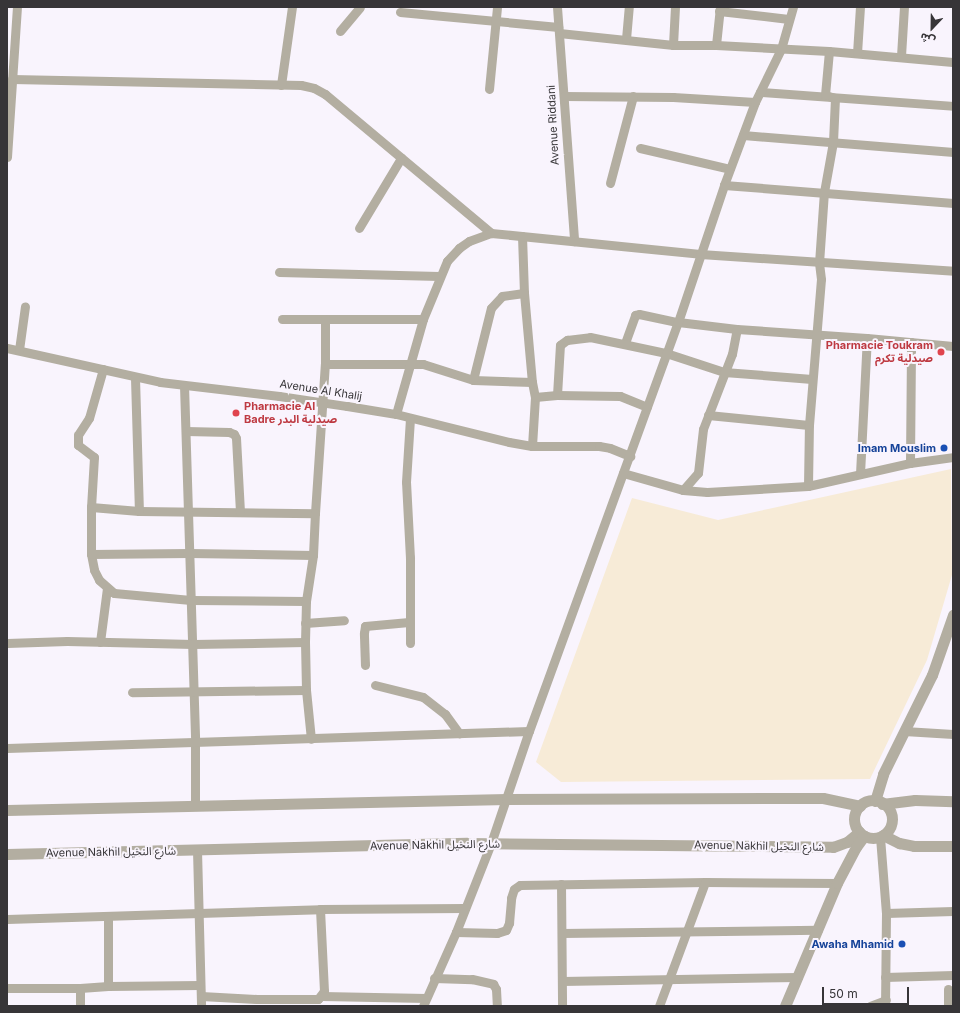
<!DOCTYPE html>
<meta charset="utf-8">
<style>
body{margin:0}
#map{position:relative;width:960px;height:1013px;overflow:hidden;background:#f9f4fd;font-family:Inter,"Noto Sans Arabic",sans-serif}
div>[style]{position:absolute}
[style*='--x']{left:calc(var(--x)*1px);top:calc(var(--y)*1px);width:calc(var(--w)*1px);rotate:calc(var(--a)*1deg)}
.education>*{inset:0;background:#f7ebd7}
.minor>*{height:9px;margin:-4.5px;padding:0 4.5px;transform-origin:4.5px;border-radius:4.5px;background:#b3aea1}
.tertiary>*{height:11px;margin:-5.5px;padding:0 5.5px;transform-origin:5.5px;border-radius:5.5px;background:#b3aea1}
.tertiary>.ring{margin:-5.5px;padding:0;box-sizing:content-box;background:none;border:11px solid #b3aea1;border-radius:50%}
.dots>*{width:11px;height:11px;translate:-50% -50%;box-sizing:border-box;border:2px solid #f9f4fd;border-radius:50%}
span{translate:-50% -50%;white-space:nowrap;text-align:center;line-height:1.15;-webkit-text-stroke:4px #f9f4fd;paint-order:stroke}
.street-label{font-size:11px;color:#373538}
.health-label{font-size:11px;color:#be3a42;font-weight:700}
.right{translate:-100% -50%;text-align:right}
.left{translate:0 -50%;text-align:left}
.transit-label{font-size:11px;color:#164399;font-weight:700}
.frame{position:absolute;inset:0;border:8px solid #373538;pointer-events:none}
.north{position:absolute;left:912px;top:8px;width:40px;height:40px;-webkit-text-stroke:3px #f9f4fd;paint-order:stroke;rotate:202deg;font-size:11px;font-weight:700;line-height:16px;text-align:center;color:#373538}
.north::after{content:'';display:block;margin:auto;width:14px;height:18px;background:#373538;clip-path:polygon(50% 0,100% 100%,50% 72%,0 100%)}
.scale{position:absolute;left:822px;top:987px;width:87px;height:18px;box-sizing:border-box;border:2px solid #373538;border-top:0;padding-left:5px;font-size:12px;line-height:14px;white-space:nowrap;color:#373538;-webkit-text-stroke:3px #f9f4fd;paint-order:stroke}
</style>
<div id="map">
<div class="education">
<i style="clip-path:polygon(951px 469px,952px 575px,927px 660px,870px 779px,561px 782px,536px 762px,632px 498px,718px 520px)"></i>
</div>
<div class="minor">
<i style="--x:557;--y:7;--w:235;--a:85.8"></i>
<i style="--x:719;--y:11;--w:70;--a:6.5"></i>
<i style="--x:400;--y:12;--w:159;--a:5.4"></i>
<i style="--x:340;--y:31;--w:31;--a:-50"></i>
<i style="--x:559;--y:33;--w:115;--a:6"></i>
<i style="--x:673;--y:45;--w:43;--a:0"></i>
<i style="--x:716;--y:45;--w:113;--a:3"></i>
<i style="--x:829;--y:51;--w:124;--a:5.1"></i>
<i style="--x:626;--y:39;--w:32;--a:-85"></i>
<i style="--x:673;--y:45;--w:38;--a:-87"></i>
<i style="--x:716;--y:45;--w:38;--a:-84"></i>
<i style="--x:857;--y:53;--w:46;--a:-86.3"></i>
<i style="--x:901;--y:56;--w:49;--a:-86.5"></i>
<i style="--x:12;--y:79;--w:289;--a:1.2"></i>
<i style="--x:301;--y:85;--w:13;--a:13"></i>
<i style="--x:314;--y:88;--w:13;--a:29"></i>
<i style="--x:325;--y:94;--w:217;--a:39.9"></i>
<i style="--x:281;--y:85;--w:79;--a:-82"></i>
<i style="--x:489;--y:89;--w:82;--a:-84.4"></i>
<i style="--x:760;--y:92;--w:194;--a:4.1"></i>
<i style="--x:564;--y:96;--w:109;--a:0.5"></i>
<i style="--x:673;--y:97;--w:82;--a:3.5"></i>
<i style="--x:743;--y:135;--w:211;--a:4.6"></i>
<i style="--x:640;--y:148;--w:92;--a:13.1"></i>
<i style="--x:7;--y:157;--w:150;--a:-86.2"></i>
<i style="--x:610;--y:183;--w:90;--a:-75.2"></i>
<i style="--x:724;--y:185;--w:230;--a:4.5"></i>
<i style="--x:359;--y:228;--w:82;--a:-59"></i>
<i style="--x:522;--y:236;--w:57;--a:88"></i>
<i style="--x:524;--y:293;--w:89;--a:84.9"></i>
<i style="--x:532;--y:382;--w:15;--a:79"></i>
<i style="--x:535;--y:397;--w:49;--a:93.5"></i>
<i style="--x:279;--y:272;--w:160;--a:1.4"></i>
<i style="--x:282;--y:319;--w:141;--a:0"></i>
<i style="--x:625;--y:343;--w:30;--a:-70"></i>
<i style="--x:635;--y:315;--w:4;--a:-14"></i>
<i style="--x:639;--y:314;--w:40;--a:12"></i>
<i style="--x:678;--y:322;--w:59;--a:6.8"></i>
<i style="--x:737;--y:329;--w:130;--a:4"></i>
<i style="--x:867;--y:338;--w:86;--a:5.3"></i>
<i style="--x:7;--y:348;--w:157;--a:12.5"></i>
<i style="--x:160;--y:382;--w:120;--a:6.7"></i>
<i style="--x:279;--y:396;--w:69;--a:8.4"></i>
<i style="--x:347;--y:406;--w:50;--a:9.3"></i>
<i style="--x:396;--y:414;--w:116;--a:13.9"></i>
<i style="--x:509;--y:442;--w:23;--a:10"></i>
<i style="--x:532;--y:446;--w:67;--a:0"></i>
<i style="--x:599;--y:446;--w:11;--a:10"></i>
<i style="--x:610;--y:448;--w:22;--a:22"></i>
<i style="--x:19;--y:350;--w:44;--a:-82.2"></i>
<i style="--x:325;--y:364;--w:98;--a:0"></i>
<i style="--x:423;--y:364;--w:52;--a:17.7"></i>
<i style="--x:473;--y:380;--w:59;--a:1.9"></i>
<i style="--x:103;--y:369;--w:51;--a:105.9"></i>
<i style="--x:89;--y:418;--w:20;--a:123"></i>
<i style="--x:78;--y:435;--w:10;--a:90"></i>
<i style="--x:78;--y:445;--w:20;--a:37"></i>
<i style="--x:94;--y:457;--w:50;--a:93.4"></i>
<i style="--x:91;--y:507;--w:48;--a:4.8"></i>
<i style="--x:139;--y:511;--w:176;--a:0.7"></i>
<i style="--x:315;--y:513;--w:149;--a:-86.2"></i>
<i style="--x:325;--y:364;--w:45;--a:-90"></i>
<i style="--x:135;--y:378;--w:133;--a:88.3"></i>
<i style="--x:473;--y:380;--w:74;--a:-76"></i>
<i style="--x:491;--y:308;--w:16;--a:-47"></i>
<i style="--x:502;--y:296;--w:22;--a:-8"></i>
<i style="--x:184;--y:385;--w:357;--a:88.2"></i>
<i style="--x:195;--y:742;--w:64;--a:90"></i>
<i style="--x:557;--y:395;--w:63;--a:0.9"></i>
<i style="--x:620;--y:396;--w:29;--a:22"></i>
<i style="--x:535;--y:397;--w:22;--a:-5"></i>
<i style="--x:557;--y:395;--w:50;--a:-86.6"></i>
<i style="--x:560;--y:345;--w:9;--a:-36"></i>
<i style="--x:567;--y:340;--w:23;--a:-7"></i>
<i style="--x:590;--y:337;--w:78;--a:11.9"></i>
<i style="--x:666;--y:353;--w:61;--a:18.1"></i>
<i style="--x:724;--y:372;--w:88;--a:4.5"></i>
<i style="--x:396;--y:414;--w:99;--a:-74.1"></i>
<i style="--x:423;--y:319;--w:63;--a:-67.5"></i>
<i style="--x:447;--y:261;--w:18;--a:-47"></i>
<i style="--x:459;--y:248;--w:12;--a:-35"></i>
<i style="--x:469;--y:241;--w:23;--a:-20"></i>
<i style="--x:491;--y:233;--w:210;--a:5.7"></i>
<i style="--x:700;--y:254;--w:254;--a:3.8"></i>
<i style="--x:708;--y:415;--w:101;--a:5.7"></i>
<i style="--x:186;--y:431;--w:43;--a:1.3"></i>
<i style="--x:229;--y:432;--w:5;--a:22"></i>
<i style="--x:234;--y:434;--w:4;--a:63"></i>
<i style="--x:236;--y:438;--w:74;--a:86.9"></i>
<i style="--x:910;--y:463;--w:121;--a:-89.5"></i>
<i style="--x:623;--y:473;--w:62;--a:15.8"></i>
<i style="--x:683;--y:490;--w:24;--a:5"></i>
<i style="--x:707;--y:492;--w:101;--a:-3.4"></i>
<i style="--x:808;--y:486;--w:105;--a:-12.7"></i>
<i style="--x:910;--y:463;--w:43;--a:-7.9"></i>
<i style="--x:860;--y:474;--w:136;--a:-87.1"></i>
<i style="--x:808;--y:486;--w:61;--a:-89.1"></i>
<i style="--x:809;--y:425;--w:146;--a:-85.3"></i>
<i style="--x:821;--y:279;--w:16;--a:-97"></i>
<i style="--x:819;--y:263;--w:71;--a:-86"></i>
<i style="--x:824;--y:192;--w:51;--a:-79.8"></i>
<i style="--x:833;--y:142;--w:44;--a:-87.4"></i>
<i style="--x:835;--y:98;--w:10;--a:-163"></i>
<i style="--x:825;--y:95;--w:44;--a:-84.8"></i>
<i style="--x:683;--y:490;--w:23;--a:-49"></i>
<i style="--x:698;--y:473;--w:44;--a:-83.5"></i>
<i style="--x:703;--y:429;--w:80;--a:-68.9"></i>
<i style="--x:732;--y:354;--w:25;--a:-79"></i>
<i style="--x:91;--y:554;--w:16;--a:79"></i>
<i style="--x:94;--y:570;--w:11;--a:63"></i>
<i style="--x:99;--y:580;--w:20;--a:41"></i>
<i style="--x:114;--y:593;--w:77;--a:5.2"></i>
<i style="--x:191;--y:600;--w:115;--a:0.5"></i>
<i style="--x:306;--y:601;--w:47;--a:-81.3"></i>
<i style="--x:313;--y:555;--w:124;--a:-179.1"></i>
<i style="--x:189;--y:553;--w:98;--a:179.4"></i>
<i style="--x:91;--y:554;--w:47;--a:-90"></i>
<i style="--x:313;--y:555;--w:42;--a:-87.3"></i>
<i style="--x:305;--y:623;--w:39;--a:-4"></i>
<i style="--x:100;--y:642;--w:54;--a:-82.6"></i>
<i style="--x:305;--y:642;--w:41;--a:-88.6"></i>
<i style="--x:7;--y:643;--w:60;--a:-1.9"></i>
<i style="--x:67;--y:641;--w:126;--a:1.4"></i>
<i style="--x:193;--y:644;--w:112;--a:-1"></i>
<i style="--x:305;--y:642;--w:48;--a:88.8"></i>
<i style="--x:306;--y:690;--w:174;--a:179.3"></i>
<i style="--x:410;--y:643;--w:85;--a:-90"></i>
<i style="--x:410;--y:558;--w:76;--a:-93"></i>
<i style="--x:406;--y:482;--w:64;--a:-86.4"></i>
<i style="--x:365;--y:665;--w:32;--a:-92"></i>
<i style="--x:364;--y:633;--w:7;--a:-82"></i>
<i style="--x:365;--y:626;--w:44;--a:-5.2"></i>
<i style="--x:375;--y:685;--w:49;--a:14"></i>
<i style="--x:423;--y:697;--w:28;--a:38"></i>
<i style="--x:445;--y:714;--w:24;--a:54"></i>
<i style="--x:306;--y:690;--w:49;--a:84.2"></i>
<i style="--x:904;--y:731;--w:49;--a:3.5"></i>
<i style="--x:7;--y:748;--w:522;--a:-1.87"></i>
<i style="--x:880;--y:837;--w:76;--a:85.5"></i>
<i style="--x:886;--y:913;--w:93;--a:90.6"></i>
<i style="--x:197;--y:850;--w:156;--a:88.5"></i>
<i style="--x:561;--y:884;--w:122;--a:89.5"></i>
<i style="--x:886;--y:913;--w:67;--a:-1.7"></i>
<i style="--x:7;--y:919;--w:313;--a:-1.8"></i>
<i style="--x:320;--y:909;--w:145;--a:-0.4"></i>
<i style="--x:456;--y:932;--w:41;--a:1.4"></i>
<i style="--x:497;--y:933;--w:9;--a:-18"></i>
<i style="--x:506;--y:930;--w:8;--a:-67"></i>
<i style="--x:509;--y:923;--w:25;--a:-85"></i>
<i style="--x:511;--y:898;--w:9;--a:-72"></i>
<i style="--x:514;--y:889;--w:7;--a:-34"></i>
<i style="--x:520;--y:885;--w:185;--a:-0.9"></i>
<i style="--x:705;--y:882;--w:132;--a:0.4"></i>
<i style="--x:562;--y:933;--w:256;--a:-0.7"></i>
<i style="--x:885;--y:977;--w:68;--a:-1.7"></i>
<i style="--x:434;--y:978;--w:38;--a:2"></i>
<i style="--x:472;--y:979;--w:22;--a:13"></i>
<i style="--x:493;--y:984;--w:6;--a:59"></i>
<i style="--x:496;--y:989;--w:17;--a:87"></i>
<i style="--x:562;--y:981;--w:236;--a:-1"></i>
<i style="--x:108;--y:986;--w:92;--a:-0.6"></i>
<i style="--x:7;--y:988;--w:73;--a:0"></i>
<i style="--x:80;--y:988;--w:18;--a:90"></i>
<i style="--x:80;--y:988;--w:28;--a:-4"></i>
<i style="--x:108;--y:986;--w:70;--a:-90"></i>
<i style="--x:948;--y:989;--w:17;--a:90"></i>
<i style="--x:201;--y:996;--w:56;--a:3.1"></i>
<i style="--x:257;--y:999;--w:61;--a:0"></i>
<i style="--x:318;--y:999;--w:10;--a:-53"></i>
<i style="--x:324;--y:991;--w:82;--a:-92.8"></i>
<i style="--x:322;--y:996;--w:104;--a:1.1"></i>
<i style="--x:423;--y:1006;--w:81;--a:-66"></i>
<i style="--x:456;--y:932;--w:96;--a:-68.5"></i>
<i style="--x:491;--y:843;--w:118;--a:-71.3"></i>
<i style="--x:529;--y:731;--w:435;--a:-70"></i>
<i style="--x:678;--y:322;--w:145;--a:-71.4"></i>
<i style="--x:724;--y:185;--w:89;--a:-69.5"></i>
<i style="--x:755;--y:102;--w:59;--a:-63.9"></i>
<i style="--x:781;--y:49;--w:44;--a:-74.1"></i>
<i style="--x:659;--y:1006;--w:132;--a:-69.6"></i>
<i style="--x:870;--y:1006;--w:17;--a:-21"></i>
</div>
<div class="tertiary">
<i class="ring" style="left:854px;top:800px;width:27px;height:27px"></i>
<i style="--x:875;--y:801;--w:28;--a:-73"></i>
<i style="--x:883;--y:774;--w:110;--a:-63.7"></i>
<i style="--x:932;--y:675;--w:64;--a:-70.7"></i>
<i style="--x:882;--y:804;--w:33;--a:-7"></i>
<i style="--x:915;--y:800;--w:38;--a:2"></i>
<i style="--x:7;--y:810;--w:500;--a:-1.26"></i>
<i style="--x:507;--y:799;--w:316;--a:-0.2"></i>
<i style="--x:823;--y:798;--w:38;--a:12"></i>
<i style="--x:883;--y:835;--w:18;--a:27"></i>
<i style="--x:899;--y:843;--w:15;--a:11"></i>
<i style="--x:914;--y:846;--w:39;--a:0"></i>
<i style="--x:7;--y:854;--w:460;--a:-1.4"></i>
<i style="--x:467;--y:843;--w:366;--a:0.6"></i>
<i style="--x:833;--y:847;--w:15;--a:-20"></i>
<i style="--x:847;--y:842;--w:16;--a:-40"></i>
<i style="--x:785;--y:1006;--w:134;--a:-67.1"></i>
<i style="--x:837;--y:883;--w:41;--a:-62.2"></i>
<i style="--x:856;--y:847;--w:14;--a:-54"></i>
</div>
<div class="dots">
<i style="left:941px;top:352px;background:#e0444e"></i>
<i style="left:236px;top:413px;background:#e0444e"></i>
<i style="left:944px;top:448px;background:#1a4fb4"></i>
<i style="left:902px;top:944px;background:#1a4fb4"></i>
</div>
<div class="street-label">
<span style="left:553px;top:125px;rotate:-93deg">Avenue Riddani</span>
<span style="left:321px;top:390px;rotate:9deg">Avenue Al Khalij</span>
<span style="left:435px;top:845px;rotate:-1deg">Avenue Nakhil شارع النخيل</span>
<span style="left:759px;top:846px;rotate:1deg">Avenue Nakhil شارع النخيل</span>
<span style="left:111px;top:852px;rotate:-1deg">Avenue Nakhil شارع النخيل</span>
</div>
<div class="health-label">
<span class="right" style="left:933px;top:352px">Pharmacie Toukram<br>صيدلية تكرم</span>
<span class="left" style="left:244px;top:413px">Pharmacie Al<br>Badre صيدلية البدر</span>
</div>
<div class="transit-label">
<span class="right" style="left:936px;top:448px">Imam Mouslim</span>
<span class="right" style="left:894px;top:944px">Awaha Mhamid</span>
</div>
<div class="frame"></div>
<div class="north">ش</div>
<div class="scale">50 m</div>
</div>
